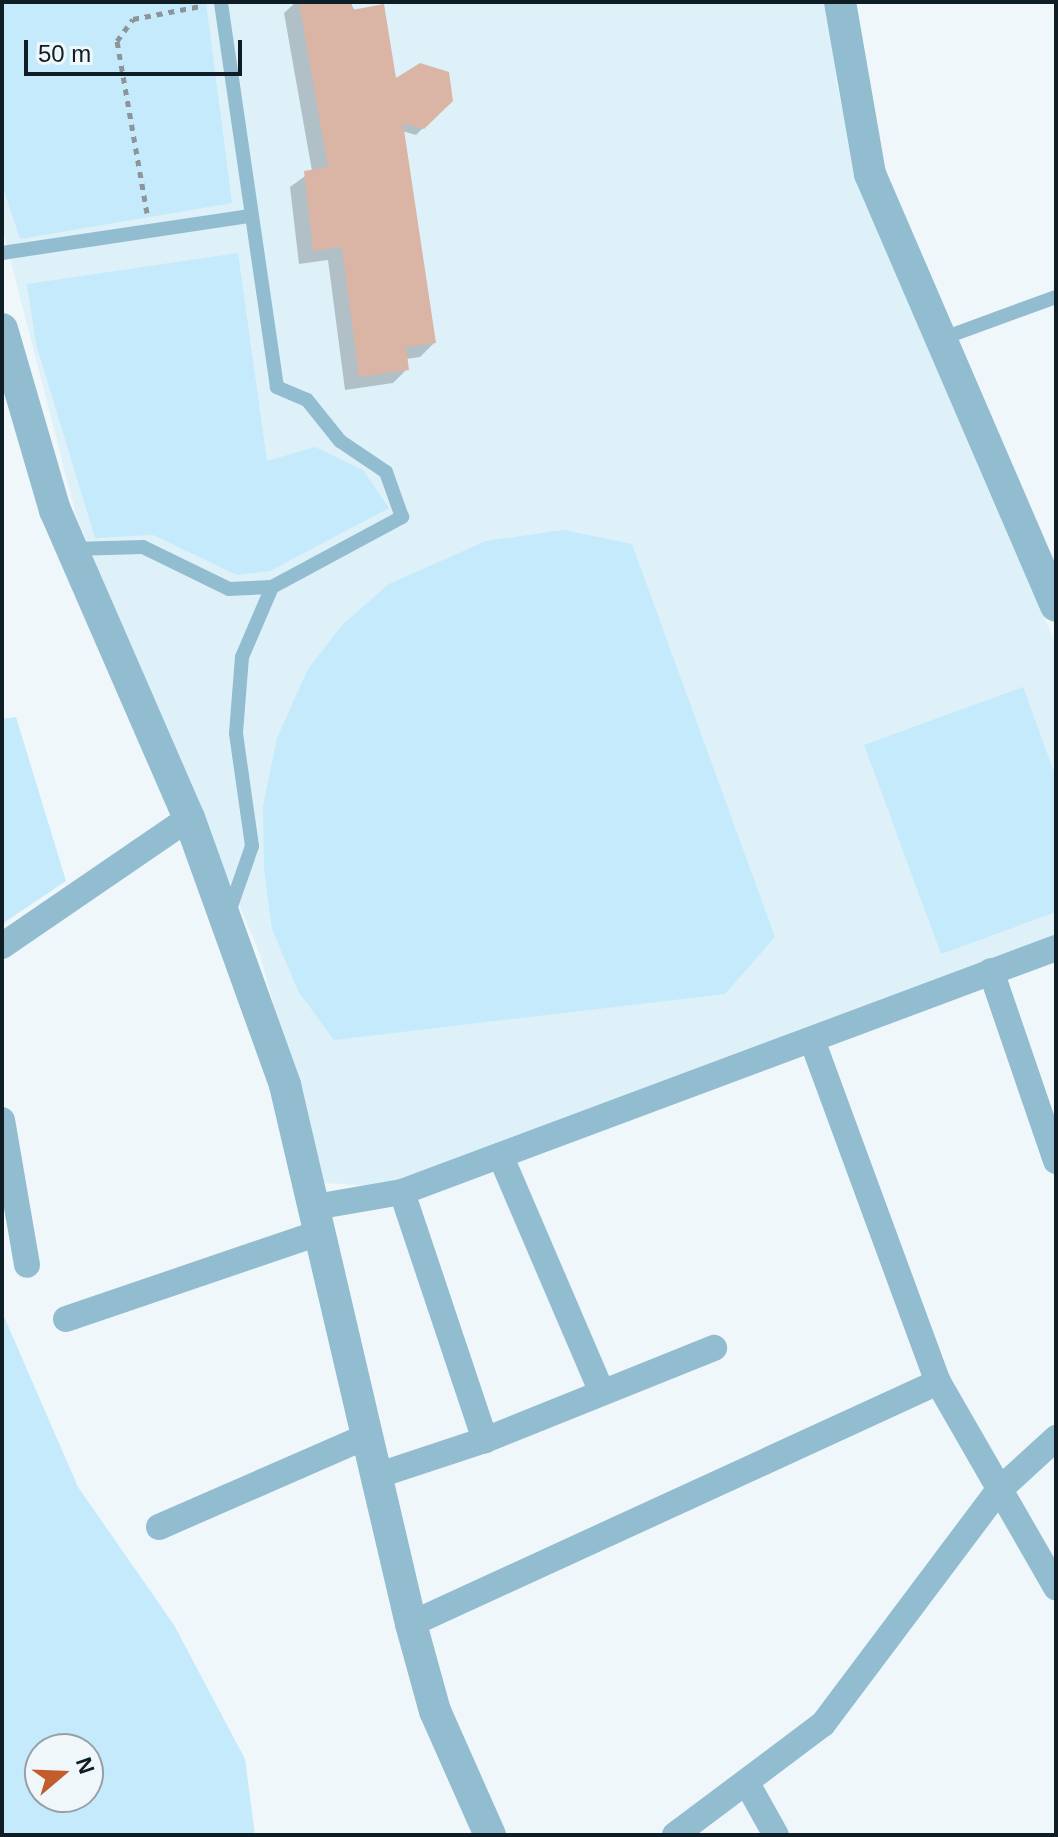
<!DOCTYPE html>
<style>
body{margin:0}
#map{position:relative;width:1058px;height:1837px;overflow:hidden;background:#f0f7fb;font-family:Arial,sans-serif}
div>[style]{position:absolute}
[style*='--x']{left:calc(var(--x)*1px);top:calc(var(--y)*1px);width:calc(var(--w)*1px);rotate:calc(var(--a)*1deg)}
.built>*{inset:0;background:#def1f9}
.green>*{inset:0;background:#c4eafb}
.shadow>*{inset:0;background:#0003}
.building>*{inset:0;background:#dab5a6}
.path>*{height:5px;margin-top:-2.5px;transform-origin:0;background:repeating-linear-gradient(90deg,#8b959a 0 6px,transparent 0 12px)}
.service>*{height:14px;margin:-7px;padding:0 7px;transform-origin:7px;border-radius:7px;background:#92bdd0}
.minor>*{height:26px;margin:-13px;padding:0 13px;transform-origin:13px;border-radius:13px;background:#92bdd0}
.tertiary>*{height:32px;margin:-16px;padding:0 16px;transform-origin:16px;border-radius:16px;background:#92bdd0}
span{translate:-50% -50%;white-space:nowrap;text-align:center;line-height:1.15;-webkit-text-stroke:6px #f0f7fb;paint-order:stroke}
.frame{position:absolute;inset:0;border:4px solid #0f1e24;pointer-events:none}
.north{position:absolute;left:24px;top:1733px;width:80px;height:80px;box-sizing:border-box;background:#f0f7fb;border:2px solid #96a0a5;border-radius:50%;rotate:71deg;font-size:22px;font-weight:700;line-height:32px;text-align:center;color:#0f1e24}
.north::after{content:'';display:block;margin:auto;width:28px;height:36px;background:#c35d2e;clip-path:polygon(50% 0,100% 100%,50% 72%,0 100%)}
.scale{position:absolute;left:24px;top:40px;width:218px;height:36px;box-sizing:border-box;border:4px solid #0f1e24;border-top:0;padding-left:10px;font-size:24px;line-height:28px;white-space:nowrap;color:#0f1e24;-webkit-text-stroke:6px #f0f7fb;paint-order:stroke}
</style>
<div id="map">
<div class="built">
<i style="clip-path:polygon(2px 2px,827px 2px,837px 85px,859px 185px,1056px 644px,1056px 937px,386px 1187px,324px 1183px,259px 952px,76px 515px,2px 227px)"></i>
</div>
<div class="green">
<i style="clip-path:polygon(2px 2px,206px 2px,232px 203px,20px 239px,2px 184px)"></i>
<i style="clip-path:polygon(238px 253px,267px 461px,315px 447px,363px 470px,389px 508px,270px 571px,237px 575px,153px 535px,95px 538px,36px 344px,27px 284px)"></i>
<i style="clip-path:polygon(564px 530px,632px 544px,775px 937px,725px 994px,334px 1040px,298px 991px,272px 929px,264px 870px,263px 806px,277px 738px,308px 669px,343px 624px,389px 584px,486px 541px)"></i>
<i style="clip-path:polygon(1023px 687px,1056px 777px,1056px 912px,941px 954px,864px 745px)"></i>
<i style="clip-path:polygon(16px 717px,66px 881px,2px 924px,2px 719px)"></i>
<i style="clip-path:polygon(evenodd,2px 1312px,78px 1487px,174px 1625px,245px 1759px,255px 1835px,2px 1835px,2px 1312px,88px 1749px,88px 1797px,40px 1797px,40px 1749px,88px 1749px)"></i>
</div>
<div class="shadow">
<i style="clip-path:polygon(296px 2px,350px 2px,394px 82px,451px 100px,416px 135px,402px 131px,434px 343px,420px 357px,406px 359px,407px 369px,393px 383px,345px 390px,328px 260px,299px 264px,290px 187px,312px 171px,284px 13px)"></i>
</div>
<div class="building">
<i style="clip-path:polygon(299px 2px,352px 2px,352px 10px,384px 4px,396px 78px,420px 63px,449px 72px,453px 101px,424px 129px,403px 123px,436px 343px,406px 347px,409px 370px,359px 377px,342px 247px,313px 251px,304px 171px,328px 167px)"></i>
</div>
<div class="path">
<i style="--x:147;--y:213;--w:175;--a:-99.9"></i>
<i style="--x:117;--y:41;--w:27;--a:-54"></i>
<i style="--x:133;--y:19;--w:69;--a:-10.8"></i>
</div>
<div class="service">
<i style="--x:2;--y:253;--w:251;--a:-8.5"></i>
<i style="--x:941;--y:339;--w:122;--a:-20.1"></i>
<i style="--x:72;--y:549;--w:71;--a:-1.6"></i>
<i style="--x:143;--y:547;--w:96;--a:26"></i>
<i style="--x:229;--y:589;--w:43;--a:-2.7"></i>
<i style="--x:272;--y:587;--w:148;--a:-28.3"></i>
<i style="--x:402;--y:517;--w:48;--a:-109.6"></i>
<i style="--x:386;--y:472;--w:55;--a:-146"></i>
<i style="--x:340;--y:441;--w:53;--a:-128.8"></i>
<i style="--x:307;--y:400;--w:33;--a:-157"></i>
<i style="--x:277;--y:387;--w:389;--a:-98.3"></i>
<i style="--x:228;--y:915;--w:73;--a:-70.8"></i>
<i style="--x:252;--y:846;--w:114;--a:-98.1"></i>
<i style="--x:236;--y:733;--w:76;--a:-85.5"></i>
<i style="--x:242;--y:657;--w:76;--a:-66.8"></i>
</div>
<div class="minor">
<i style="--x:2;--y:946;--w:227;--a:-34.4"></i>
<i style="--x:991;--y:971;--w:201;--a:71.1"></i>
<i style="--x:812;--y:1040;--w:364;--a:69.8"></i>
<i style="--x:938;--y:1382;--w:237;--a:60.1"></i>
<i style="--x:2;--y:1120;--w:147;--a:80.2"></i>
<i style="--x:501;--y:1157;--w:254;--a:66.8"></i>
<i style="--x:402;--y:1192;--w:262;--a:71.5"></i>
<i style="--x:315;--y:1207;--w:88;--a:-9.8"></i>
<i style="--x:402;--y:1192;--w:698;--a:-20.46"></i>
<i style="--x:66;--y:1319;--w:267;--a:-18.8"></i>
<i style="--x:376;--y:1476;--w:115;--a:-18.3"></i>
<i style="--x:485;--y:1440;--w:247;--a:-21.9"></i>
<i style="--x:159;--y:1527;--w:227;--a:-23.6"></i>
<i style="--x:411;--y:1624;--w:580;--a:-24.66"></i>
<i style="--x:748;--y:1785;--w:57;--a:60.8"></i>
<i style="--x:675;--y:1835;--w:185;--a:-36.9"></i>
<i style="--x:823;--y:1724;--w:291;--a:-53.1"></i>
<i style="--x:998;--y:1491;--w:79;--a:-42.4"></i>
</div>
<div class="tertiary">
<i style="--x:840;--y:2;--w:175;--a:80.1"></i>
<i style="--x:870;--y:174;--w:470;--a:66.7"></i>
<i style="--x:2;--y:329;--w:189;--a:73.7"></i>
<i style="--x:55;--y:510;--w:336;--a:66.5"></i>
<i style="--x:189;--y:818;--w:284;--a:70.2"></i>
<i style="--x:285;--y:1085;--w:554;--a:76.84"></i>
<i style="--x:411;--y:1624;--w:90;--a:74.6"></i>
<i style="--x:435;--y:1711;--w:136;--a:66.1"></i>
</div>
<div class="frame"></div>
<div class="north">N</div>
<div class="scale">50 m</div>
</div>
